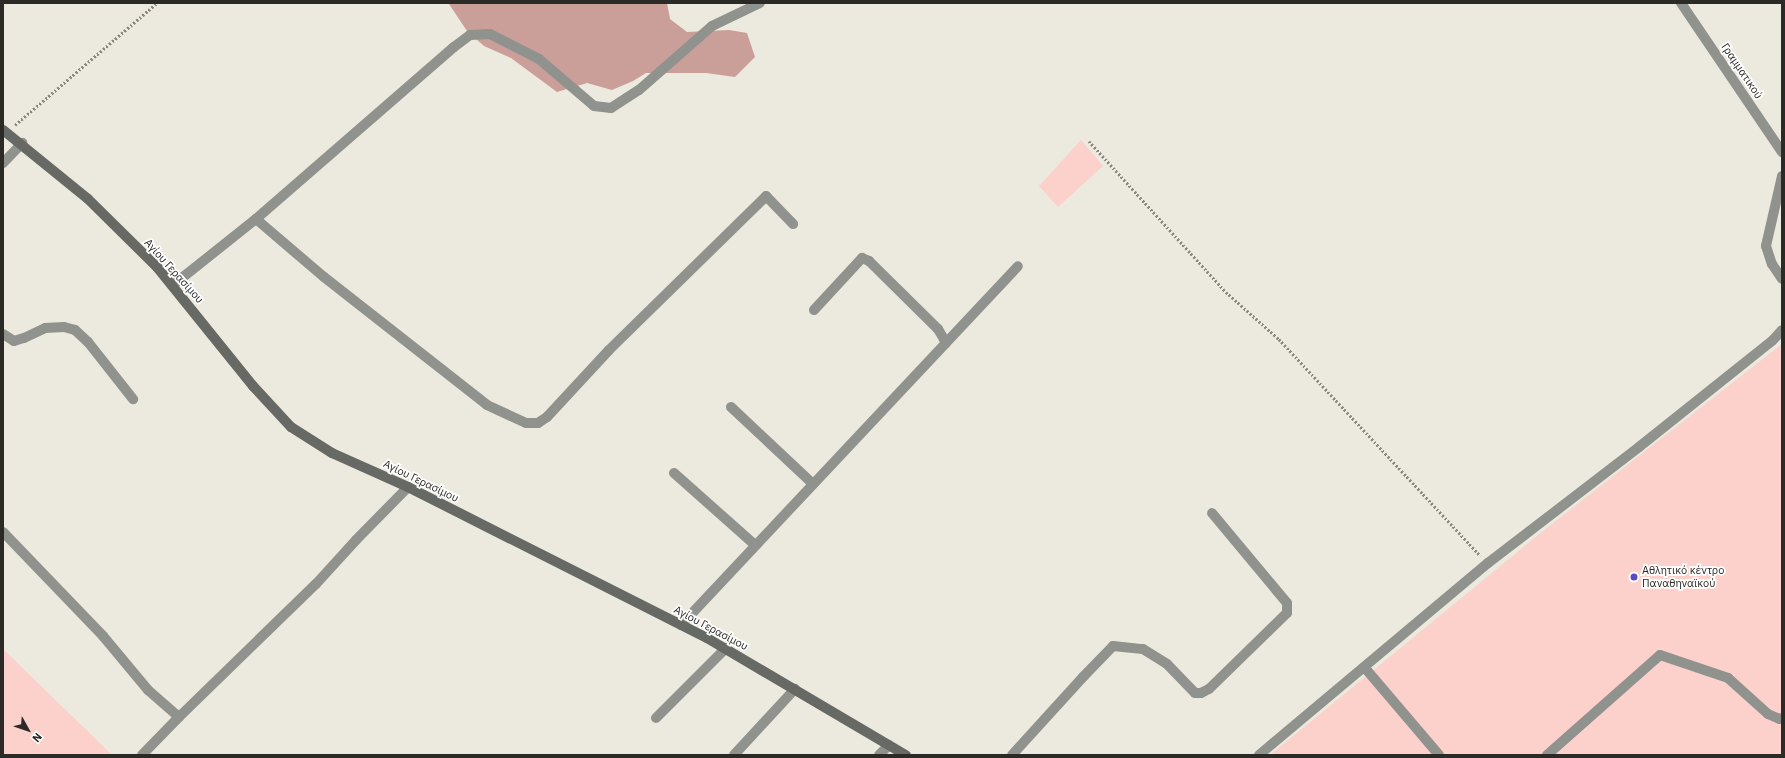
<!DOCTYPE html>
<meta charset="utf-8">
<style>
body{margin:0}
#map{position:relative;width:1785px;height:758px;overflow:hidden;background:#ece9de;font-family:"IBM Plex Sans",sans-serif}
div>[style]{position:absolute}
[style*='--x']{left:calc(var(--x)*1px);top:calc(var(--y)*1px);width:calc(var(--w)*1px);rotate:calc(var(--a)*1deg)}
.green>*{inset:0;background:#fcd0cb}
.forest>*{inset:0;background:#ca9e99}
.path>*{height:2.5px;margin-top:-1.25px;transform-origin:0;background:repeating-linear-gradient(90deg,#8a8881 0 2px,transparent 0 4px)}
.street>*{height:10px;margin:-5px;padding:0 5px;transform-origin:5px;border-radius:5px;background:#90928e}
.secondary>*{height:10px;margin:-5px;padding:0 5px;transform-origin:5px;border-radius:5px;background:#666964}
.dots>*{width:11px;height:11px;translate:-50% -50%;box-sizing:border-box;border:2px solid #fff;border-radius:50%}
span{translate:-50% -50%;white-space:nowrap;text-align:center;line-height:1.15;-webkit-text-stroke:3.5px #fff;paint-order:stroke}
.street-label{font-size:11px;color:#2b2a26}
.poi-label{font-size:11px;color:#2b2a26}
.left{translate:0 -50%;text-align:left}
.frame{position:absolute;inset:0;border:4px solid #2b2a26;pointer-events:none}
.north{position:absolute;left:8px;top:710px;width:40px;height:40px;-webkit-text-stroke:3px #fff;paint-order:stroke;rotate:130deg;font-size:11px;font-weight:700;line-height:16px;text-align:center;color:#2b2a26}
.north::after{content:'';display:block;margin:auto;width:14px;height:18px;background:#2b2a26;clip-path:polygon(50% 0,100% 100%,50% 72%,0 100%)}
</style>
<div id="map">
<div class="green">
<i style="clip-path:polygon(1081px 140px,1103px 166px,1058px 207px,1039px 186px)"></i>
<i style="clip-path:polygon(1782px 344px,1782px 755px,1270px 755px,1543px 531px)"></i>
<i style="clip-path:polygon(3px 649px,112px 755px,3px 755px)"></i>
</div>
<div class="forest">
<i style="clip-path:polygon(450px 3px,667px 3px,670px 19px,687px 32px,729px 30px,747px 33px,755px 57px,735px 77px,706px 73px,646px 73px,633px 81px,612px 90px,587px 83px,557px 92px,511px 58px,484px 46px,467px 31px,449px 4px)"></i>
</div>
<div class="path">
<i style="--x:15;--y:125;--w:187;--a:-40.7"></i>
<i style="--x:1089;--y:141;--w:204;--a:47.8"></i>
<i style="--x:1226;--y:292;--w:71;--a:41.6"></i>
<i style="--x:1279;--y:339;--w:296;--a:47.1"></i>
</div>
<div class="street">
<i style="--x:1681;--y:3;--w:180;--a:55.9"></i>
<i style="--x:3;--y:163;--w:28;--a:-46"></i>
<i style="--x:1782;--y:176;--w:72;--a:102.9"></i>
<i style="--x:1766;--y:246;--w:19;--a:72"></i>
<i style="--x:1772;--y:264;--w:18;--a:56"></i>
<i style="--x:256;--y:219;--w:262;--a:-41"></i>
<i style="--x:454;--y:47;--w:20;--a:-37"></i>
<i style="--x:470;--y:35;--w:20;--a:-3"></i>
<i style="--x:490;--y:34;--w:55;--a:27"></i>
<i style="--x:539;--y:59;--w:72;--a:40.5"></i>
<i style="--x:594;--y:106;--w:17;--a:7"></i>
<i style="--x:611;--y:108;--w:33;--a:-33"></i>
<i style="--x:639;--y:90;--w:97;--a:-41.2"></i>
<i style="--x:712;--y:26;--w:53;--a:-25.6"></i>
<i style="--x:173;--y:285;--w:106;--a:-38.5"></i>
<i style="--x:256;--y:219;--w:89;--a:40.5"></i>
<i style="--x:324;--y:277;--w:207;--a:38.1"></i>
<i style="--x:487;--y:405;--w:43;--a:24.8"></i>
<i style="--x:526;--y:423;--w:12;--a:0"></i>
<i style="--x:538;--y:423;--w:11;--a:-34"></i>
<i style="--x:547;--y:417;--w:91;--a:-47.2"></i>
<i style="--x:609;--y:350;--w:220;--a:-44.4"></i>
<i style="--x:766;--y:196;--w:39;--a:46"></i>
<i style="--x:814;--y:310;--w:71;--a:-47.3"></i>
<i style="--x:862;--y:258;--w:8;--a:23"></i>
<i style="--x:869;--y:261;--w:97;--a:44.6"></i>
<i style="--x:938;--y:329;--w:16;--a:60"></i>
<i style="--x:3;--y:334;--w:13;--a:32"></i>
<i style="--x:14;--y:341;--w:10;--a:-17"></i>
<i style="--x:24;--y:338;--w:23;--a:-25"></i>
<i style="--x:45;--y:328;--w:19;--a:-3"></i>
<i style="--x:64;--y:327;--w:11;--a:15"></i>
<i style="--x:75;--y:330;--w:18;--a:43"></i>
<i style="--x:88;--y:342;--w:73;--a:51.7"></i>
<i style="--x:731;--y:407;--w:112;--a:43.2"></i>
<i style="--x:674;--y:473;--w:108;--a:41.6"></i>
<i style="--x:3;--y:532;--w:144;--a:46.1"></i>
<i style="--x:103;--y:636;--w:70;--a:50.2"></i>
<i style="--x:148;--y:690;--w:41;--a:41.1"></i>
<i style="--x:179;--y:717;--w:191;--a:-44.2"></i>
<i style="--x:316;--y:584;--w:59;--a:-47.7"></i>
<i style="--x:356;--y:540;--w:74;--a:-45.5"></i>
<i style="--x:681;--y:625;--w:492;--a:-46.8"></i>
<i style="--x:1365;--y:668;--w:114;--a:49.6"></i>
<i style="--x:656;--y:718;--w:99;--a:-45"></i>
<i style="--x:142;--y:755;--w:53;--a:-45.8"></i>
<i style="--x:734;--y:755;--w:90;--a:-47.3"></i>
<i style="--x:879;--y:755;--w:14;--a:-45"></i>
<i style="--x:1012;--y:755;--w:105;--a:-47.7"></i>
<i style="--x:1083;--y:677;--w:43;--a:-45.9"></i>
<i style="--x:1113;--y:646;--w:30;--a:6"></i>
<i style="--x:1143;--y:649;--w:28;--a:32"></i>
<i style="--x:1167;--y:664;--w:40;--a:46"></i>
<i style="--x:1195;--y:693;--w:6;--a:0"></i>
<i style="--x:1201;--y:693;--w:9;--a:-27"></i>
<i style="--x:1209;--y:689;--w:109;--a:-44.3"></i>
<i style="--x:1287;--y:613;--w:10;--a:-90"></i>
<i style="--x:1287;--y:603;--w:117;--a:-129.8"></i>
<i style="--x:1259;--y:755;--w:299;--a:-40"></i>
<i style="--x:1488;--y:563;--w:190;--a:-37.5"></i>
<i style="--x:1639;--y:447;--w:171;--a:-38.6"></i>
<i style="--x:1773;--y:340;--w:13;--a:-48"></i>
<i style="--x:1547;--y:755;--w:151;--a:-41.5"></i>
<i style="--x:1660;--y:655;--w:72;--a:18.7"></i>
<i style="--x:1728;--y:678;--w:54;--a:42"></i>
<i style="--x:1768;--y:714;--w:13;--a:23"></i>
<i style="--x:1780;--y:719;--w:2;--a:-27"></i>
</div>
<div class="secondary">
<i style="--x:3;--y:130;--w:109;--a:39.1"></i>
<i style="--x:88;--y:199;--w:97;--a:44.6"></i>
<i style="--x:157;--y:267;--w:153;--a:51.1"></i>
<i style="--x:253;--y:386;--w:56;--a:47.2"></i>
<i style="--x:291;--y:427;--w:49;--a:32.4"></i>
<i style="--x:332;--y:453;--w:83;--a:24.1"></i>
<i style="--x:408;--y:487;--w:335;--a:26.8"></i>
<i style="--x:707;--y:638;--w:231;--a:30.5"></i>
</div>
<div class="dots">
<i style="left:1634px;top:577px;background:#594cc3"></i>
</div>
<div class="street-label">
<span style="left:1742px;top:71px;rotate:56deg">Γραμματικού</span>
<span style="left:174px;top:271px;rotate:48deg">Αγίου Γερασίμου</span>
<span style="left:421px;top:481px;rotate:26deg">Αγίου Γερασίμου</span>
<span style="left:711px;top:628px;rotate:28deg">Αγίου Γερασίμου</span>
</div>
<div class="poi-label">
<span class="left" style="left:1642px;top:577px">Αθλητικό κέντρο<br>Παναθηναϊκού</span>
</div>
<div class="frame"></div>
<div class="north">N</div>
</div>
